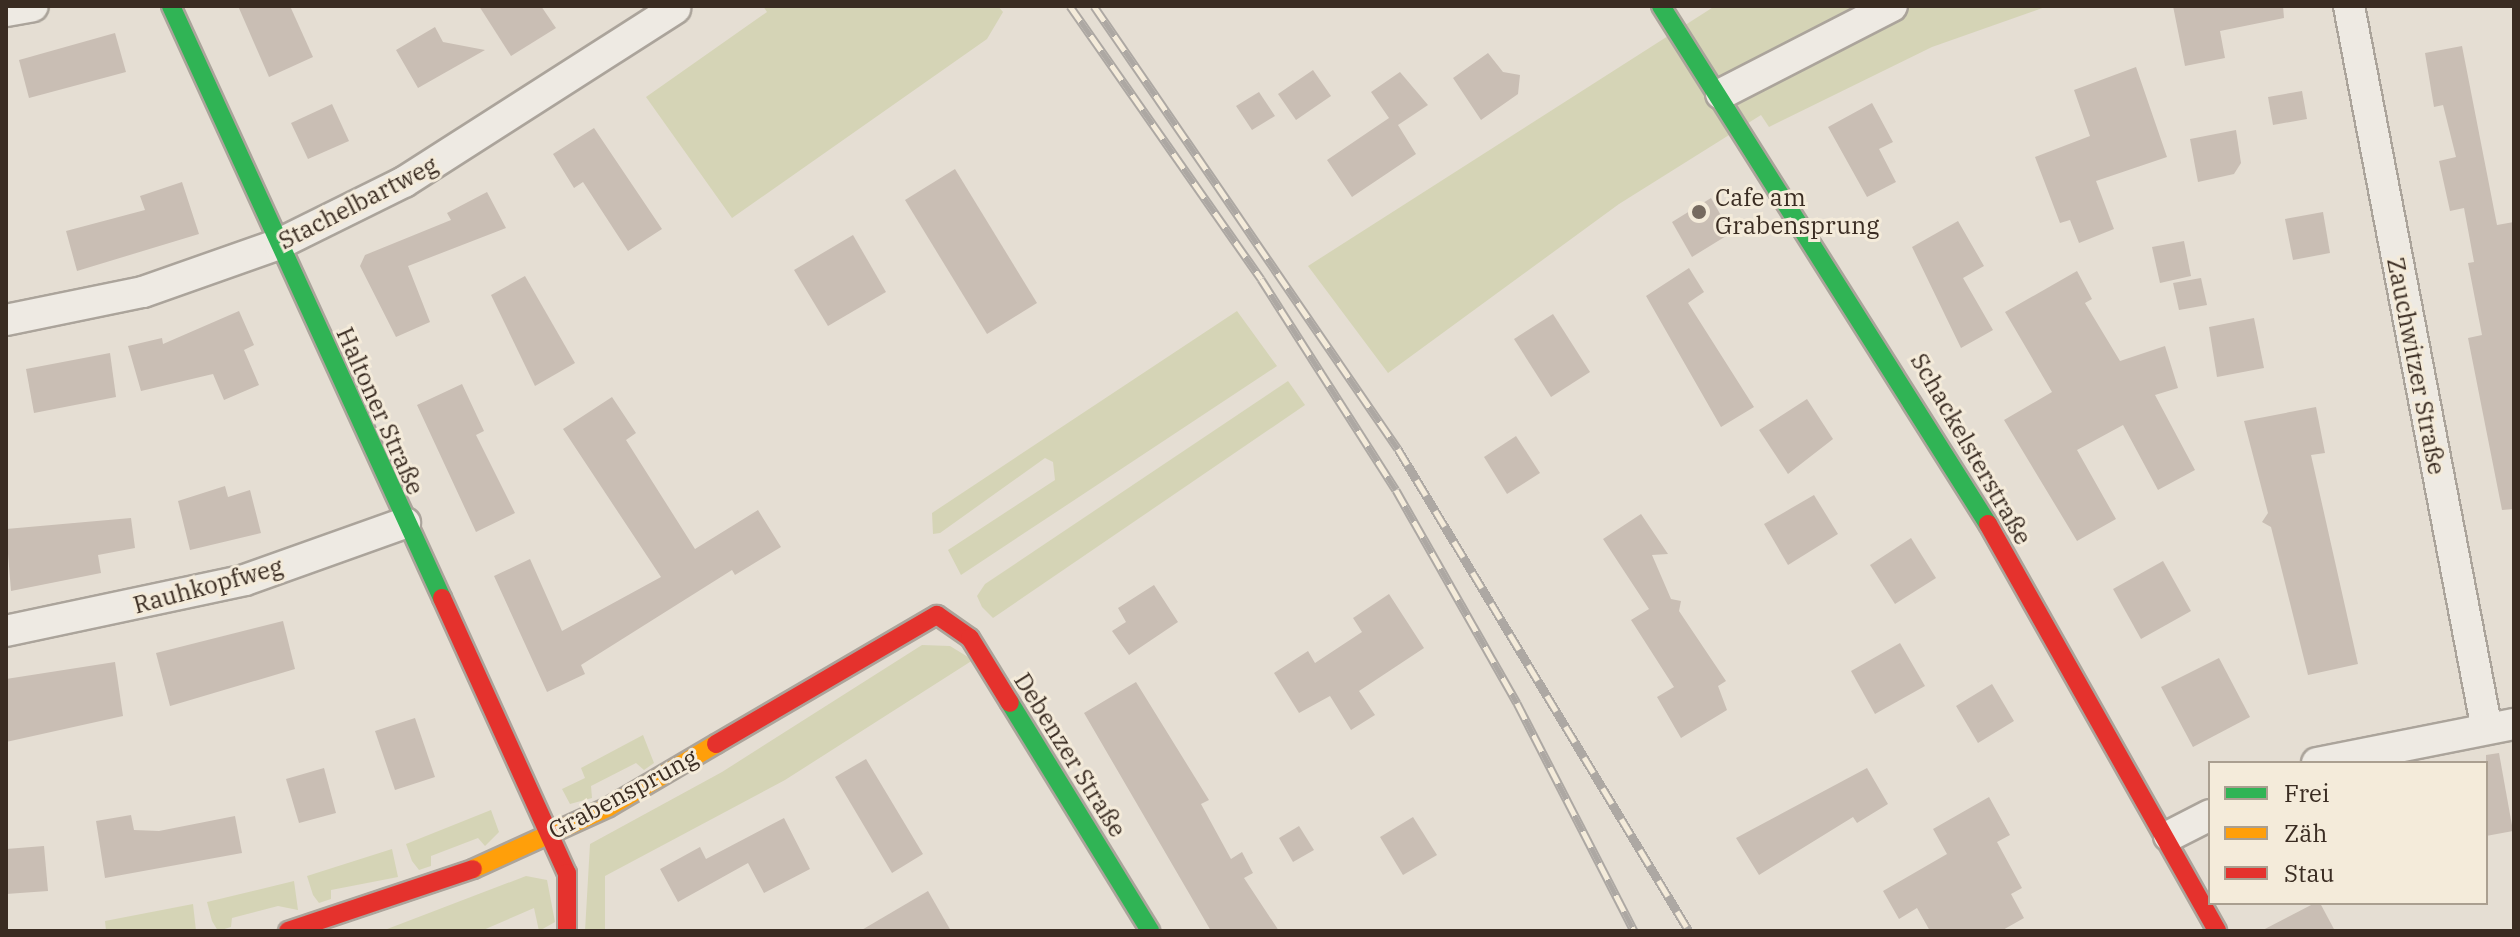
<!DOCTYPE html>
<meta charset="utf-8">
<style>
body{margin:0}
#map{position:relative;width:2520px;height:937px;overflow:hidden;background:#e5ded3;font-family:"IBM Plex Serif",serif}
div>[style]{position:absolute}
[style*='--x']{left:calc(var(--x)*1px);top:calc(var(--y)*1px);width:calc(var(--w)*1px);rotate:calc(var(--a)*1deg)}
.green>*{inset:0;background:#d5d4b6}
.building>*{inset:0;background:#c9beb4}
.roads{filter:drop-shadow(2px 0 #aba49b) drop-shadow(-2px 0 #aba49b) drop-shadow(0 2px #aba49b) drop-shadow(0 -2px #aba49b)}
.street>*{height:30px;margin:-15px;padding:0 15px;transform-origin:15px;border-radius:15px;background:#eeeae3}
.fast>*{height:18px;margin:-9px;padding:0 9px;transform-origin:9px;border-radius:9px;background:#30b455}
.slow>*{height:18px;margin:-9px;padding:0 9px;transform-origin:9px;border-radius:9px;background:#ff9f0a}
.jam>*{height:18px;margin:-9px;padding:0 9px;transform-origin:9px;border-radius:9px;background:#e5322d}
.rail>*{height:9px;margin-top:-4.5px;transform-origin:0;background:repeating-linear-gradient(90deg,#f4ebda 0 18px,#ada8a3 0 36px);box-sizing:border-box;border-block:2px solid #ada8a3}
.dots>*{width:22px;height:22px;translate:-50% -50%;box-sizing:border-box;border:4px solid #f4ebda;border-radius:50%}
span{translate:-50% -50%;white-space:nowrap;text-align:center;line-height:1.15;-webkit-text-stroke:6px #f4ebda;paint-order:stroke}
.poi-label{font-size:24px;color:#3a2c22}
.left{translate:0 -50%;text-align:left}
.street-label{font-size:24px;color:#3a2c22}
.frame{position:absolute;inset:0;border:8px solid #3a2c22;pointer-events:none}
.legend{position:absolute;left:2208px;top:761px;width:280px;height:144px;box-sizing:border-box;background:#f4ebda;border:2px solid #aa9f90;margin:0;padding:10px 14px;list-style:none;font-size:24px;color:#3a2c22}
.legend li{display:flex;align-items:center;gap:16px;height:40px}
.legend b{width:40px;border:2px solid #aa9f90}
</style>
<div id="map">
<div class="green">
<i style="clip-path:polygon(763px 6px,998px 6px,1003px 12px,987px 39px,732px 218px,646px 97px,767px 12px)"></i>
<i style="clip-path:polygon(1715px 6px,2048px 6px,1932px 47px,1769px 127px,1761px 115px,1619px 204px,1388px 373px,1308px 266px)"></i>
<i style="clip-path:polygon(1237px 311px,1277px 366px,961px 575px,948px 550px,1055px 480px,1053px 462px,1045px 458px,940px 533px,933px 534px,932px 513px)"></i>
<i style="clip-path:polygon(1288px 381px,1305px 405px,993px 618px,982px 607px,977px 596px,985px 584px)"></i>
<i style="clip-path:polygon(922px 645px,950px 646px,973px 660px,785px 780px,605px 876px,605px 931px,585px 931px,590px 844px,722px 772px)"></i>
<i style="clip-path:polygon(643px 735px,654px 763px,644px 770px,636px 763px,591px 786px,592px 798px,570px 804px,562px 789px,585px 778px,581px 768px)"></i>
<i style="clip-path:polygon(491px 810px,499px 832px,485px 846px,478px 838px,431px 856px,431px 866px,419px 870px,412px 861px,406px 844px)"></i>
<i style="clip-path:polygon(392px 849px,398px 877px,331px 890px,331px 899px,319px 903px,313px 895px,307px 876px)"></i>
<i style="clip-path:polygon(526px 876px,547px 880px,555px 922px,539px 931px,534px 908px,481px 931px,382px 931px)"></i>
<i style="clip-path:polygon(294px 881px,298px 910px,278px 906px,232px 918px,231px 927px,218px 931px,212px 921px,207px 902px)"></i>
<i style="clip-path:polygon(193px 904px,196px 931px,106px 931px,105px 921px)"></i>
</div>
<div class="building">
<i style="clip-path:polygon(238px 6px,290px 6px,313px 57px,269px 77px)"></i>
<i style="clip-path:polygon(479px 6px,541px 6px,556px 28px,511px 56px)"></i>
<i style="clip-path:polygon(2173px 6px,2283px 6px,2284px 18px,2220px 31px,2225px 58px,2185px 66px)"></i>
<i style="clip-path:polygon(435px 27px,443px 42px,485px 50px,418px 88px,396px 50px)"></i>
<i style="clip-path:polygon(115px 33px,126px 72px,29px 98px,19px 60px)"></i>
<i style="clip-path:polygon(2462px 46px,2497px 225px,2514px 222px,2514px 509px,2502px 510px,2468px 338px,2482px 335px,2468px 263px,2474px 262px,2464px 208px,2450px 211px,2439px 161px,2456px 157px,2443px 105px,2434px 107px,2425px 53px)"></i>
<i style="clip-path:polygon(1488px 53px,1503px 72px,1520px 75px,1518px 94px,1481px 120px,1453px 78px)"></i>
<i style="clip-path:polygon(2136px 67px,2167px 157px,2096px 181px,2114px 229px,2079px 243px,2070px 220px,2060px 223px,2035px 157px,2090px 136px,2074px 90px)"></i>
<i style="clip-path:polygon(1313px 70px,1331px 96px,1296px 120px,1278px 94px)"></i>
<i style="clip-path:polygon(1400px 72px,1428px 105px,1398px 125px,1416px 154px,1352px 197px,1327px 160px,1389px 118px,1371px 92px)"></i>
<i style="clip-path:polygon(2302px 91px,2307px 119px,2273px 125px,2268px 97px)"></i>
<i style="clip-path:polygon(1259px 92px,1275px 116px,1252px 130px,1236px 106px)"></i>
<i style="clip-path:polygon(1872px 103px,1893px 142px,1879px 149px,1896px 182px,1867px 197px,1828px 127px)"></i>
<i style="clip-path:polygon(332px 104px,349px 141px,308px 159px,291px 123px)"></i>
<i style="clip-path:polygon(594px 128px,662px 229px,628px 251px,583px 182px,574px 188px,553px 154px)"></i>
<i style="clip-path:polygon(2236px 130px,2241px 163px,2234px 174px,2198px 182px,2190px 139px)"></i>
<i style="clip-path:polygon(955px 169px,1037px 303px,987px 334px,905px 200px)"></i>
<i style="clip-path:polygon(182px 182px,199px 234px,77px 271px,66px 231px,145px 210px,140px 196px)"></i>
<i style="clip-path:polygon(487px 192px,506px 228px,408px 266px,430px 322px,396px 337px,360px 266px,365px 255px,451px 220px,447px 213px)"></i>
<i style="clip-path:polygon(1711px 198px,1731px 233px,1692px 257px,1672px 222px)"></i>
<i style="clip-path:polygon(2323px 212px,2330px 253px,2293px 260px,2285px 219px)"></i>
<i style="clip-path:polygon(1958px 221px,1984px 266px,1963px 278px,1993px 330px,1961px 348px,1912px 247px)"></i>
<i style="clip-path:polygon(853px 235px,886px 292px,828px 326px,794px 270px)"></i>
<i style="clip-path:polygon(2184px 241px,2191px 276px,2160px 283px,2152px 247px)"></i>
<i style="clip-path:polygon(1689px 268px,1704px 292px,1688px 303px,1754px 407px,1721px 427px,1646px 296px)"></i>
<i style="clip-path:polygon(2077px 271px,2092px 299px,2085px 303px,2120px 361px,2165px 346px,2178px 388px,2155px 395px,2195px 470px,2158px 490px,2123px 425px,2077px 450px,2116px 519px,2077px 541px,2004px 420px,2052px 392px,2005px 312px)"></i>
<i style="clip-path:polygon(525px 276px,575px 363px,535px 386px,491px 295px)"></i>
<i style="clip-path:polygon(2201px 278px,2207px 305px,2179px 310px,2173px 283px)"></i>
<i style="clip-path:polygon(239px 311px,254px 345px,244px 350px,259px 385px,224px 400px,213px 374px,141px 391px,128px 346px,162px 338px,163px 344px)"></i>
<i style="clip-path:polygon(1553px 314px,1590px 372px,1551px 397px,1514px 339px)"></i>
<i style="clip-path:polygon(2254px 318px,2264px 368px,2217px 377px,2209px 327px)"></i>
<i style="clip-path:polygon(110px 353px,116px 397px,34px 413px,26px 369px)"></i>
<i style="clip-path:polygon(462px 384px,484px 431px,476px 435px,515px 513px,476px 532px,417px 405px)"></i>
<i style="clip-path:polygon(612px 397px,636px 433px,626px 440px,695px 549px,758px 510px,781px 547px,735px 575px,732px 570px,581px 665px,585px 674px,547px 692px,494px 576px,530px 559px,562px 631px,661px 577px,563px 429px)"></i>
<i style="clip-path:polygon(1807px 399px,1833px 439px,1788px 474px,1759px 430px)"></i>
<i style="clip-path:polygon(2316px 407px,2325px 453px,2311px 455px,2358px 664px,2308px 675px,2271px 527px,2262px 522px,2268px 513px,2244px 421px)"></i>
<i style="clip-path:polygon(1516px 436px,1540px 473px,1507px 494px,1484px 457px)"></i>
<i style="clip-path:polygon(225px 486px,228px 497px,250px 490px,261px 533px,190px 550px,178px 501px)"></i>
<i style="clip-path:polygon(1814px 495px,1838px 534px,1788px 565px,1764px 524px)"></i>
<i style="clip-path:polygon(1641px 514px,1668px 554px,1652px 555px,1671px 599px,1681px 601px,1679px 611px,1726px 681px,1718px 686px,1727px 710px,1681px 738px,1657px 697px,1674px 687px,1631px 620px,1649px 609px,1603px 539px)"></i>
<i style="clip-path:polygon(131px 518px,135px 548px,98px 555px,101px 573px,11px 591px,6px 529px)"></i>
<i style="clip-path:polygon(1911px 538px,1936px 578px,1895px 604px,1870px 565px)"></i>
<i style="clip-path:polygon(2163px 561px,2191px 611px,2141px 639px,2113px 589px)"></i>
<i style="clip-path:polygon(1154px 585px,1178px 622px,1129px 655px,1112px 631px,1126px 622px,1118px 608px)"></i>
<i style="clip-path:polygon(1389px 594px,1424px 648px,1359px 691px,1375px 715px,1351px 730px,1330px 696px,1299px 713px,1274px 673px,1308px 651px,1315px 663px,1362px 632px,1353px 618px)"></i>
<i style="clip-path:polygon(283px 621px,295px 669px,170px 706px,156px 653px)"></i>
<i style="clip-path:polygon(1900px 643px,1925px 686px,1875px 714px,1851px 671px)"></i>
<i style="clip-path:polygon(2219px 658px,2250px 717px,2193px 747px,2161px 687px)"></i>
<i style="clip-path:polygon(115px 662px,123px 716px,6px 742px,6px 679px)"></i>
<i style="clip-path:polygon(1136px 682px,1209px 800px,1201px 804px,1231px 859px,1242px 852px,1253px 873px,1244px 878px,1279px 931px,1211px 931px,1084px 713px)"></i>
<i style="clip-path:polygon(1992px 684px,2014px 721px,1978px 743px,1956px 706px)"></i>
<i style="clip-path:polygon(415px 718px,435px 777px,395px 790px,375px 731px)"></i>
<i style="clip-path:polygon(2499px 753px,2513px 831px,2486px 836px,2486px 755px)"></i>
<i style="clip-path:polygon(866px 759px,923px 854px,892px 873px,835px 777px)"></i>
<i style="clip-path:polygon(324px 768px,336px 813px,299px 823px,286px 779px)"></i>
<i style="clip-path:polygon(1867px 768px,1888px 804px,1857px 823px,1853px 817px,1759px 875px,1736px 838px)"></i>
<i style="clip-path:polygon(1989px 797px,2010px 835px,1997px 842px,2022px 888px,2011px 894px,2024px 918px,2001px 931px,1930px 931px,1917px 908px,1899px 919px,1883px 891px,1947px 854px,1933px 829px)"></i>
<i style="clip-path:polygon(131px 815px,134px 830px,159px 831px,235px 816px,242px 853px,105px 878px,96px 821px)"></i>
<i style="clip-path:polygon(1413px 817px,1437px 855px,1403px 875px,1380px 837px)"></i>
<i style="clip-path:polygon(784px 818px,810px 869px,764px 893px,748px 863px,678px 902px,660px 869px,700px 847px,706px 859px)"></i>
<i style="clip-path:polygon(1299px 826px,1314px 850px,1293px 862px,1279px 838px)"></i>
<i style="clip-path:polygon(44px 846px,48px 891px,6px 894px,6px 849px)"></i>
<i style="clip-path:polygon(928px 891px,951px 931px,860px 931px)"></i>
<i style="clip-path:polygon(2320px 903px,2335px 931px,2261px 931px,2315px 903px)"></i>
</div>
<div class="roads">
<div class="street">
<i style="--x:2349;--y:6;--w:732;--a:79.21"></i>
<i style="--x:6;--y:11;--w:27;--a:-10"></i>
<i style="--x:1721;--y:94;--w:192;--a:-27.2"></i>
<i style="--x:6;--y:320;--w:140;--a:-11.6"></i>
<i style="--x:143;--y:292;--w:144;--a:-19.4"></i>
<i style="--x:279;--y:244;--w:140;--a:-26.4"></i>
<i style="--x:404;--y:182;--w:322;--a:-32.6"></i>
<i style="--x:6;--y:631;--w:244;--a:-12"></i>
<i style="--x:245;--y:580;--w:170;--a:-19.6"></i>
<i style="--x:2317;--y:763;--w:201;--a:-11.2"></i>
<i style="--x:2169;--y:836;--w:46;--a:-27.1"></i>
</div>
<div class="fast">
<i style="--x:171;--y:6;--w:651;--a:65.4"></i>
<i style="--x:1661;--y:6;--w:613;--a:57.74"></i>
<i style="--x:1010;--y:703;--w:268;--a:58.4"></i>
</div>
<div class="slow">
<i style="--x:473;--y:869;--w:149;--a:-24.5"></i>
<i style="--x:609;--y:807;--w:124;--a:-30.5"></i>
</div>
<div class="jam">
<i style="--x:1988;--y:524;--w:467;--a:60.6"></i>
<i style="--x:442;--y:598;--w:302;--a:65.6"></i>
<i style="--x:567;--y:873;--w:58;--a:90"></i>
<i style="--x:716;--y:744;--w:256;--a:-30.3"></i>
<i style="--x:937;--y:615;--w:40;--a:34.9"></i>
<i style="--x:970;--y:638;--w:76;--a:58.4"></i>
<i style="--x:288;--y:931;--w:195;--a:-18.5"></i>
</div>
</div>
<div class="rail">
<i style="--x:1070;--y:6;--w:333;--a:55"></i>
<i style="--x:1261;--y:279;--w:250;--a:57.4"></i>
<i style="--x:1396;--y:490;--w:245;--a:60.4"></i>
<i style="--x:1517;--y:703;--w:256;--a:62.8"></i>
<i style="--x:1094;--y:6;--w:537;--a:55.54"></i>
<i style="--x:1398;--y:449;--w:563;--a:58.88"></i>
</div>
<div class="dots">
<i style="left:1699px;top:212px;background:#766a60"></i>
</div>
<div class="poi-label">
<span class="left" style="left:1715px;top:212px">Cafe am<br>Grabensprung</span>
</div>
<div class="street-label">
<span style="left:358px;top:203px;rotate:-27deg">Stachelbartweg</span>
<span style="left:2416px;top:366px;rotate:79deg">Zauchwitzer Straße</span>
<span style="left:380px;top:411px;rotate:66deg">Haltoner Straße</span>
<span style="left:1971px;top:449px;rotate:60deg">Schackelsterstraße</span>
<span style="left:208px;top:586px;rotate:-15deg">Rauhkopfweg</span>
<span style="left:1070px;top:755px;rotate:58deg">Debenzer Straße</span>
<span style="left:623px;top:794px;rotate:-28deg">Grabensprung</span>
</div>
<div class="frame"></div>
<ul class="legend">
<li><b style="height:10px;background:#30b455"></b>Frei</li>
<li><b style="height:10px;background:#ff9f0a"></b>Zäh</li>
<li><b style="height:10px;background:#e5322d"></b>Stau</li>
</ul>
</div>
